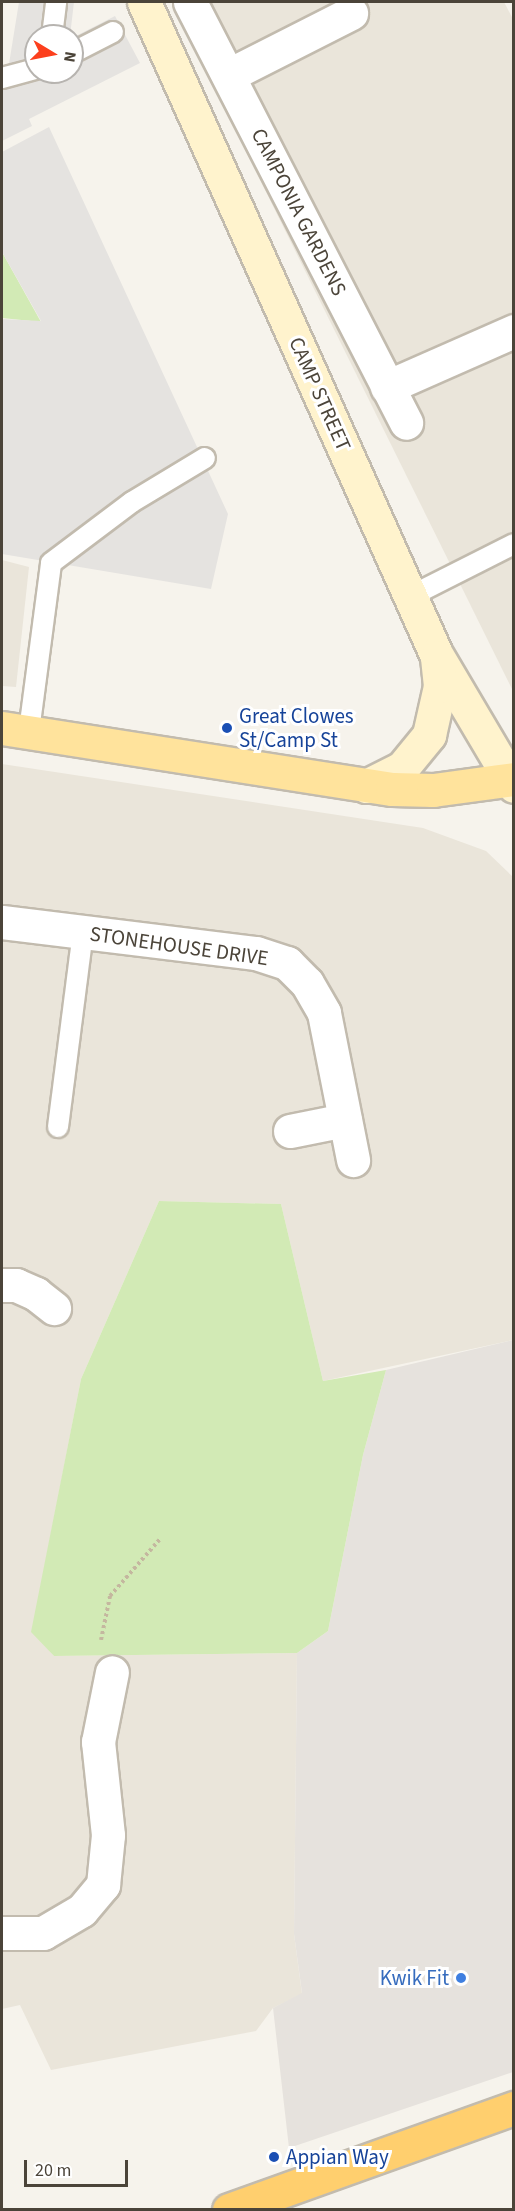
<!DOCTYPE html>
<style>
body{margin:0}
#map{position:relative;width:515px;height:2211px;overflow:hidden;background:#f6f3ec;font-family:"Source Sans 3",sans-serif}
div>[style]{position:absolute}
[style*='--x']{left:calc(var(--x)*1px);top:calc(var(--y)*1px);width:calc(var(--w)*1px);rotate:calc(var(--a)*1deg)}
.residential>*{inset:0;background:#eae5da}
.industrial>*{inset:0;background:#e6e2dd}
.green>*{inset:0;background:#d2eab5}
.parking>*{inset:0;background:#e5e3e0}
.path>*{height:4px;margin-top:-2px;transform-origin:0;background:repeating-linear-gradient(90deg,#c4b79f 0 3px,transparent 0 6px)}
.roads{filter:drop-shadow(2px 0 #c2bbae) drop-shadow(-2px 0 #c2bbae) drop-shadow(0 2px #c2bbae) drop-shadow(0 -2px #c2bbae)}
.lane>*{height:20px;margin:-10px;padding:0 10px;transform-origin:10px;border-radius:10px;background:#fff}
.street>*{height:33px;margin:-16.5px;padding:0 16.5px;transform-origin:16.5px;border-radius:16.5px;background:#fff}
.secondary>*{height:33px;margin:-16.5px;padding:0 16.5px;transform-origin:16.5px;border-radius:16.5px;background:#fff3cd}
.primary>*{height:33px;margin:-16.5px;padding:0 16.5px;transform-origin:16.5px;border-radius:16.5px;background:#ffe39c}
.highway>*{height:33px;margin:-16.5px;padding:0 16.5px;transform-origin:16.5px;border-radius:16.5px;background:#ffcf6e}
.dots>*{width:16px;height:16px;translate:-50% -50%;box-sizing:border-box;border:3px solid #fff;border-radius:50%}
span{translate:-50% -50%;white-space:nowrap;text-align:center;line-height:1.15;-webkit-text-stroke:6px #fff;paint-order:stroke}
.street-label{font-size:21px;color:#4b4439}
.transit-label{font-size:21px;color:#164399}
.left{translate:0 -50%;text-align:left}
.shop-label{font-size:21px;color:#366cbe}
.right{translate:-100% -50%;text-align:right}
.frame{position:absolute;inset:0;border:3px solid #4b4439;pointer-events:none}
.north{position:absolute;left:24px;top:24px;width:60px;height:60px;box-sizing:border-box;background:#fff;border:2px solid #b7b4b0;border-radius:50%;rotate:100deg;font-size:16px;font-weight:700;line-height:24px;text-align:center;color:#4b4439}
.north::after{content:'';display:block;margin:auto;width:21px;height:27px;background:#fc3f1d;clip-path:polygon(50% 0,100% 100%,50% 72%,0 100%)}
.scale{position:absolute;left:24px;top:2160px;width:104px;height:27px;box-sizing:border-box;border:3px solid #4b4439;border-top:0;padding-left:8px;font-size:18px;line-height:21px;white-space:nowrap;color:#4b4439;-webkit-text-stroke:4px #fff;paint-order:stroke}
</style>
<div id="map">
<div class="residential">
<i style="clip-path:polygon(172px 2px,504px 2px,514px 21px,513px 691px)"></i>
<i style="clip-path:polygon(2px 560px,29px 567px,16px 687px,2px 686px)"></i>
<i style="clip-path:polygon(2px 764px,423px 828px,486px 851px,513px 877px,513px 1340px,323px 1381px,281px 1204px,159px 1201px,81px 1379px,32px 1631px,54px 1656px,297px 1653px,294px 1934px,302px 1994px,273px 2008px,256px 2031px,51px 2070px,20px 2005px,2px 2009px)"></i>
</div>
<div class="industrial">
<i style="clip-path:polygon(513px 1340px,513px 2072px,289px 2148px,273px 2008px,302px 1993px,294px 1934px,297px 1653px,328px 1631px,363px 1455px,386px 1370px)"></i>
</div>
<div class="green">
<i style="clip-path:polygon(2px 252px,41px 322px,2px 318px)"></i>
<i style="clip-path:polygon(159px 1201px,281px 1204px,323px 1381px,386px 1370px,363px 1455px,328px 1631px,297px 1653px,54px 1656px,31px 1632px,81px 1379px)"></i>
</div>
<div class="parking">
<i style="clip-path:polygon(19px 2px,74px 2px,70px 36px,36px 36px,36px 72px,72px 72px,72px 38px,115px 16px,140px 63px,29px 119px,32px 126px,2px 141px,2px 69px,8px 70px)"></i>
<i style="clip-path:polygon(49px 127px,228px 514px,211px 589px,2px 554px,2px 319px,41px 321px,2px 252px,2px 152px)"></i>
</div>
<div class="path">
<i style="--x:101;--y:1640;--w:45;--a:-78.4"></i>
<i style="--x:110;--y:1596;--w:77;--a:-48.7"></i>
</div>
<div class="roads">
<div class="lane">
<i style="--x:52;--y:36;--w:34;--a:-83"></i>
<i style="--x:72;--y:53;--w:46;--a:-27.1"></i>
<i style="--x:2;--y:78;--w:35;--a:-15"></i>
<i style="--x:411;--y:596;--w:115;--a:-26.8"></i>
<i style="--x:29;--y:731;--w:169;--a:-82.5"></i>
<i style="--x:51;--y:563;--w:101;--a:-37"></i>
<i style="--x:132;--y:502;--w:85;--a:-31.1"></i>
<i style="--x:58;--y:1127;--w:197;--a:-82.7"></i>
</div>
<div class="street">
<i style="--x:190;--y:2;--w:473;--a:62.8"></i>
<i style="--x:229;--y:75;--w:137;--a:-26.9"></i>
<i style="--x:387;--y:387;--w:139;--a:-23.8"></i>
<i style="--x:2;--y:922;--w:256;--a:7"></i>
<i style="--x:256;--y:953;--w:33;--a:18"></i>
<i style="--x:287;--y:963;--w:28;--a:45"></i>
<i style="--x:307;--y:983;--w:34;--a:60"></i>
<i style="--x:324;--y:1013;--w:150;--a:78.8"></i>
<i style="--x:290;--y:1131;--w:56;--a:-11.3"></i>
<i style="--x:2;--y:1285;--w:14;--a:0"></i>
<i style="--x:16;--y:1285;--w:22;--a:24"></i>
<i style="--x:36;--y:1294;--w:23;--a:38"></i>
<i style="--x:2;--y:1933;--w:41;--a:0"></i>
<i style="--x:43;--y:1933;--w:45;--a:-30.5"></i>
<i style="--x:82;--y:1910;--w:33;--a:-50"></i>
<i style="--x:103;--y:1885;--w:50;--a:-84.3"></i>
<i style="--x:108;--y:1835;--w:94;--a:-96.1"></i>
<i style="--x:98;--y:1742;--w:71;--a:-78.7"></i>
</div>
<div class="secondary">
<i style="--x:144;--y:2;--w:714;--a:65.87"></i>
<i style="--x:436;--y:654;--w:153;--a:59.4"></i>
<i style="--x:366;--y:786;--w:40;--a:-26.6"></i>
<i style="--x:402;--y:768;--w:43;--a:-50.7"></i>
<i style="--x:429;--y:735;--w:50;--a:-77.3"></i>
<i style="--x:440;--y:686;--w:29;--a:-96"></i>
</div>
<div class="primary">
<i style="--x:2;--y:728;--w:395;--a:8.9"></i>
<i style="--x:392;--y:789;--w:41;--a:1.4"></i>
<i style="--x:433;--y:790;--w:82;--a:-7.7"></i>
</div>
<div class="highway">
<i style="--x:229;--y:2210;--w:303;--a:-19.7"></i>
</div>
</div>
<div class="dots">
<i style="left:227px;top:728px;background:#1a4fb4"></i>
<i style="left:461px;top:1978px;background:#3f7fe0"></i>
<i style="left:274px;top:2157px;background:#1a4fb4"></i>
</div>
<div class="street-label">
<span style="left:299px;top:212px;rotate:63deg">CAMPONIA GARDENS</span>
<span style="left:320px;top:394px;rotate:66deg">CAMP STREET</span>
<span style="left:179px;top:946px;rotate:8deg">STONEHOUSE DRIVE</span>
</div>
<div class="transit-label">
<span class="left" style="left:239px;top:728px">Great Clowes<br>St/Camp St</span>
<span class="left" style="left:286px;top:2157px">Appian Way</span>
</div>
<div class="shop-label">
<span class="right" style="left:449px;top:1978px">Kwik Fit</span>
</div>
<div class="frame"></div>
<div class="north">N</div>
<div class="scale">20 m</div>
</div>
